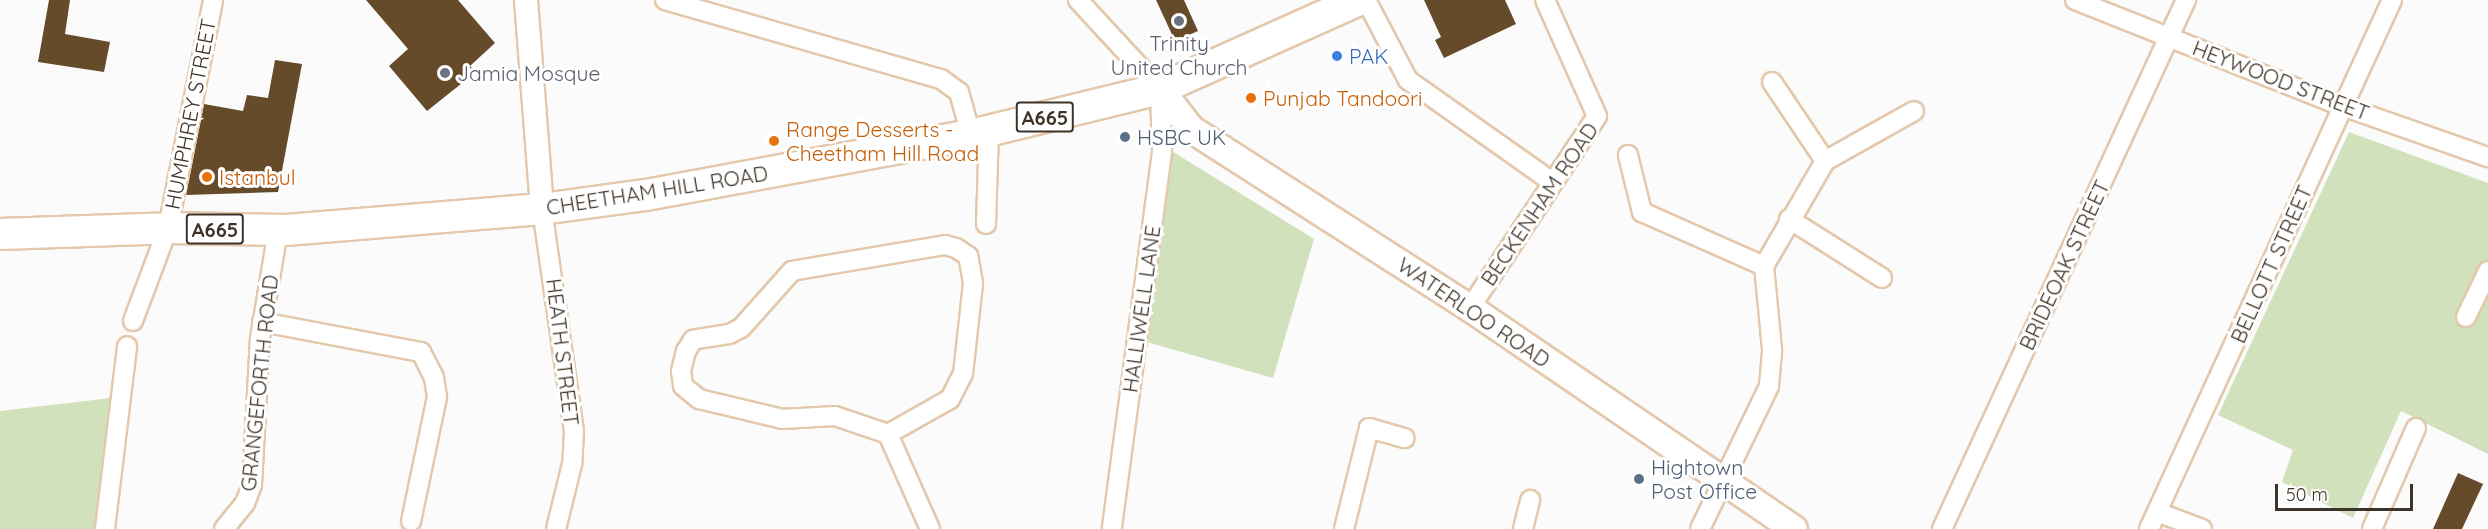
<!DOCTYPE html>
<style>
body{margin:0}
#map{position:relative;width:2488px;height:529px;overflow:hidden;background:#fbfbfb;font-family:Quicksand,sans-serif}
div>[style]{position:absolute}
[style*='--x']{left:calc(var(--x)*1px);top:calc(var(--y)*1px);width:calc(var(--w)*1px);rotate:calc(var(--a)*1deg)}
.green>*{inset:0;background:#d0e1bb}
.building>*{inset:0;background:#664b2b}
.roads{filter:drop-shadow(2px 0 #e3c8ab) drop-shadow(-2px 0 #e3c8ab) drop-shadow(0 2px #e3c8ab) drop-shadow(0 -2px #e3c8ab)}
.minor>*{height:18px;margin:-9px;padding:0 9px;transform-origin:9px;border-radius:9px;background:#fff}
.tertiary>*{height:22px;margin:-11px;padding:0 11px;transform-origin:11px;border-radius:11px;background:#fff}
.secondary>*{height:26px;margin:-13px;padding:0 13px;transform-origin:13px;border-radius:13px;background:#fff}
.trunk>*{height:30px;margin:-15px;padding:0 15px;transform-origin:15px;border-radius:15px;background:#fff}
.dots>*{width:16px;height:16px;translate:-50% -50%;box-sizing:border-box;border:3px solid #fff;border-radius:50%}
span{translate:-50% -50%;white-space:nowrap;text-align:center;line-height:1.15;-webkit-text-stroke:6px #fff;paint-order:stroke}
.shield-label span{padding:2px 4px;background:#fff;border:2px solid;border-radius:4px;-webkit-text-stroke-width:0}
.shield-label{font-size:20px;color:#3e3328;font-weight:700}
.worship-label{font-size:21px;color:#5b616d}
.left{translate:0 -50%;text-align:left}
.shop-label{font-size:21px;color:#366cbe}
.street-label{font-size:21px;color:#3e3328}
.food-label{font-size:21px;color:#c56008}
.service-label{font-size:21px;color:#4e5e75}
.scale{position:absolute;left:2275px;top:484px;width:138px;height:27px;box-sizing:border-box;border:3px solid #3e3328;border-top:0;padding-left:8px;font-size:18px;line-height:21px;white-space:nowrap;color:#3e3328;-webkit-text-stroke:4px #fff;paint-order:stroke}
</style>
<div id="map">
<div class="green">
<i style="clip-path:polygon(2349px 132px,2488px 183px,2488px 454px,2401px 411px,2353px 518px,2282px 482px,2293px 450px,2218px 415px)"></i>
<i style="clip-path:polygon(1170px 150px,1314px 239px,1273px 378px,1143px 341px)"></i>
<i style="clip-path:polygon(111px 398px,97px 529px,0 529px,0 411px)"></i>
</div>
<div class="building">
<i style="clip-path:polygon(49px 0,70px 0,65px 34px,110px 42px,104px 72px,38px 62px)"></i>
<i style="clip-path:polygon(366px 0,458px 0,495px 43px,470px 66px,476px 72px,427px 111px,389px 66px,408px 49px)"></i>
<i style="clip-path:polygon(1156px 0,1184px 0,1198px 31px,1175px 41px)"></i>
<i style="clip-path:polygon(1424px 0,1505px 0,1516px 24px,1444px 58px,1435px 40px,1441px 37px)"></i>
<i style="clip-path:polygon(275px 60px,302px 64px,278px 192px,186px 195px,204px 104px,243px 111px,247px 95px,268px 98px)"></i>
<i style="clip-path:polygon(2458px 473px,2483px 484px,2462px 529px,2433px 529px)"></i>
</div>
<div class="roads">
<div class="minor">
<i style="--x:665;--y:0;--w:287;--a:16"></i>
<i style="--x:941;--y:79;--w:22;--a:36"></i>
<i style="--x:959;--y:92;--w:45;--a:74.4"></i>
<i style="--x:1078;--y:0;--w:121;--a:47.3"></i>
<i style="--x:1160;--y:89;--w:63;--a:88.2"></i>
<i style="--x:1162;--y:152;--w:380;--a:97.6"></i>
<i style="--x:1366;--y:0;--w:90;--a:62.3"></i>
<i style="--x:1408;--y:80;--w:176;--a:35.3"></i>
<i style="--x:2075;--y:0;--w:287;--a:21.7"></i>
<i style="--x:2342;--y:106;--w:155;--a:19.3"></i>
<i style="--x:1772;--y:82;--w:95;--a:56.1"></i>
<i style="--x:1628;--y:155;--w:59;--a:76.2"></i>
<i style="--x:1642;--y:212;--w:133;--a:23.9"></i>
<i style="--x:542;--y:209;--w:224;--a:81.8"></i>
<i style="--x:574;--y:431;--w:33;--a:93"></i>
<i style="--x:572;--y:464;--w:67;--a:103.8"></i>
<i style="--x:1789;--y:219;--w:110;--a:32.4"></i>
<i style="--x:986;--y:224;--w:93;--a:-88.2"></i>
<i style="--x:1470;--y:308;--w:230;--a:-56.5"></i>
<i style="--x:1597;--y:116;--w:127;--a:-114.1"></i>
<i style="--x:2466;--y:317;--w:51;--a:-64.4"></i>
<i style="--x:133;--y:321;--w:99;--a:-69.4"></i>
<i style="--x:168;--y:228;--w:232;--a:-78.8"></i>
<i style="--x:262;--y:322;--w:162;--a:10.7"></i>
<i style="--x:421;--y:352;--w:29;--a:63"></i>
<i style="--x:434;--y:378;--w:19;--a:81"></i>
<i style="--x:437;--y:397;--w:127;--a:101.8"></i>
<i style="--x:888;--y:434;--w:71;--a:-29.4"></i>
<i style="--x:950;--y:399;--w:28;--a:-63"></i>
<i style="--x:963;--y:374;--w:92;--a:-83.7"></i>
<i style="--x:973;--y:283;--w:27;--a:-100"></i>
<i style="--x:968;--y:256;--w:14;--a:-146"></i>
<i style="--x:956;--y:248;--w:11;--a:-165"></i>
<i style="--x:945;--y:245;--w:155;--a:170.4"></i>
<i style="--x:792;--y:271;--w:76;--a:131.8"></i>
<i style="--x:741;--y:328;--w:13;--a:153"></i>
<i style="--x:729;--y:334;--w:36;--a:171"></i>
<i style="--x:693;--y:340;--w:13;--a:122"></i>
<i style="--x:686;--y:351;--w:21;--a:104"></i>
<i style="--x:681;--y:371;--w:15;--a:82"></i>
<i style="--x:683;--y:386;--w:21;--a:39"></i>
<i style="--x:699;--y:399;--w:85;--a:13.5"></i>
<i style="--x:782;--y:419;--w:53;--a:-3.2"></i>
<i style="--x:835;--y:416;--w:56;--a:18.8"></i>
<i style="--x:888;--y:434;--w:104;--a:66.1"></i>
<i style="--x:2157;--y:512;--w:48;--a:20.7"></i>
<i style="--x:105;--y:529;--w:184;--a:-83.1"></i>
<i style="--x:224;--y:529;--w:33;--a:-51"></i>
<i style="--x:245;--y:503;--w:19;--a:-69"></i>
<i style="--x:252;--y:485;--w:147;--a:-86.9"></i>
<i style="--x:260;--y:338;--w:109;--a:-80.5"></i>
<i style="--x:1344;--y:529;--w:104;--a:-76.1"></i>
<i style="--x:1369;--y:428;--w:37;--a:16"></i>
<i style="--x:1523;--y:529;--w:30;--a:-76"></i>
<i style="--x:1700;--y:529;--w:159;--a:-64.2"></i>
<i style="--x:1769;--y:386;--w:37;--a:-85"></i>
<i style="--x:1772;--y:349;--w:83;--a:-95.5"></i>
<i style="--x:1764;--y:266;--w:121;--a:-59.8"></i>
<i style="--x:1825;--y:161;--w:102;--a:-29.3"></i>
<i style="--x:1942;--y:529;--w:583;--a:-65.24"></i>
<i style="--x:2149;--y:529;--w:582;--a:-65.33"></i>
<i style="--x:2372;--y:529;--w:110;--a:-66.5"></i>
</div>
<div class="tertiary">
<i style="--x:526;--y:0;--w:210;--a:85.6"></i>
</div>
<div class="secondary">
<i style="--x:1160;--y:89;--w:51;--a:52.2"></i>
<i style="--x:1191;--y:129;--w:331;--a:32.7"></i>
<i style="--x:1470;--y:308;--w:392;--a:34.3"></i>
</div>
<div class="trunk">
<i style="--x:0;--y:234;--w:168;--a:-2"></i>
<i style="--x:168;--y:228;--w:118;--a:1"></i>
<i style="--x:286;--y:230;--w:257;--a:-4.7"></i>
<i style="--x:542;--y:209;--w:105;--a:-7.7"></i>
<i style="--x:646;--y:195;--w:330;--a:-10.5"></i>
<i style="--x:971;--y:135;--w:195;--a:-13.7"></i>
<i style="--x:1160;--y:89;--w:218;--a:-24.1"></i>
</div>
</div>
<div class="dots">
<i style="left:1179px;top:21px;background:#6b7280"></i>
<i style="left:1337px;top:56px;background:#3f7fe0"></i>
<i style="left:445px;top:73px;background:#6b7280"></i>
<i style="left:1251px;top:98px;background:#e8710a"></i>
<i style="left:1125px;top:137px;background:#5c6f8a"></i>
<i style="left:774px;top:141px;background:#e8710a"></i>
<i style="left:207px;top:177px;background:#e8710a"></i>
<i style="left:1639px;top:479px;background:#5c6f8a"></i>
</div>
<div class="shield-label">
<span style="left:1045px;top:117px">A665</span>
<span style="left:215px;top:229px">A665</span>
</div>
<div class="worship-label">
<span style="left:1179px;top:55px">Trinity<br>United Church</span>
<span class="left" style="left:457px;top:73px">Jamia Mosque</span>
</div>
<div class="shop-label">
<span class="left" style="left:1349px;top:56px">PAK</span>
</div>
<div class="street-label">
<span style="left:2281px;top:80px;rotate:21deg">HEYWOOD STREET</span>
<span style="left:190px;top:114px;rotate:-79deg">HUMPHREY STREET</span>
<span style="left:657px;top:190px;rotate:-9deg">CHEETHAM HILL ROAD</span>
<span style="left:1539px;top:204px;rotate:-56deg">BECKENHAM ROAD</span>
<span style="left:2271px;top:264px;rotate:-66deg">BELLOTT STREET</span>
<span style="left:2064px;top:265px;rotate:-65deg">BRIDEOAK STREET</span>
<span style="left:1141px;top:309px;rotate:-82deg">HALLIWELL LANE</span>
<span style="left:1474px;top:312px;rotate:34deg">WATERLOO ROAD</span>
<span style="left:563px;top:352px;rotate:83deg">HEATH STREET</span>
<span style="left:259px;top:383px;rotate:-84deg">GRANGEFORTH ROAD</span>
</div>
<div class="food-label">
<span class="left" style="left:1263px;top:98px">Punjab Tandoori</span>
<span class="left" style="left:786px;top:141px">Range Desserts -<br>Cheetham Hill Road</span>
<span class="left" style="left:219px;top:177px">Istanbul</span>
</div>
<div class="service-label">
<span class="left" style="left:1137px;top:137px">HSBC UK</span>
<span class="left" style="left:1651px;top:479px">Hightown<br>Post Office</span>
</div>
<div class="scale">50 m</div>
</div>
